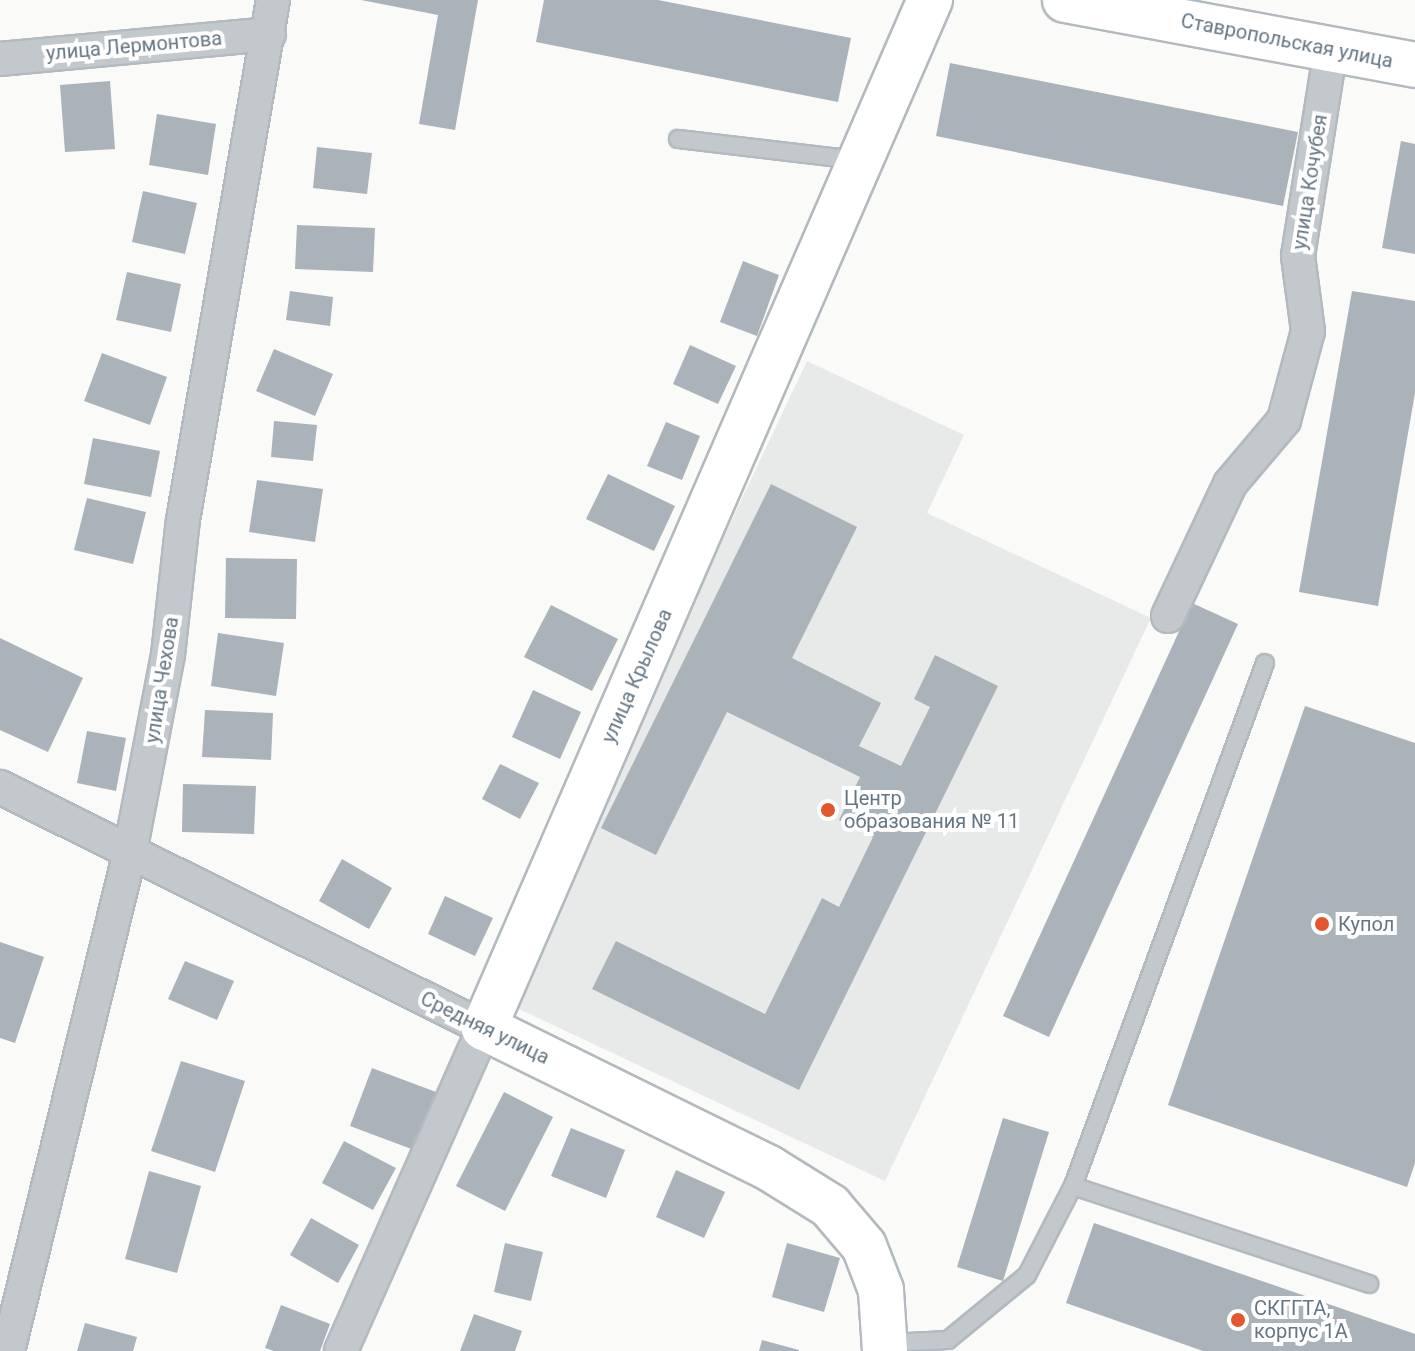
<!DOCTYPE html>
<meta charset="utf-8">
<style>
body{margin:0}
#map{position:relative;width:1415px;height:1351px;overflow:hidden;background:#fafaf8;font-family:Roboto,sans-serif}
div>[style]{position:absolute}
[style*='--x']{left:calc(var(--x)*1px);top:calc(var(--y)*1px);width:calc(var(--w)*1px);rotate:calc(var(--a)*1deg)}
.built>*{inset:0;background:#e8e9e9}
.building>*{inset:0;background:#aab3b9}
.roads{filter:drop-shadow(2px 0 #b3babf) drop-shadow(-2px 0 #b3babf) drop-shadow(0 2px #b3babf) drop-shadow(0 -2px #b3babf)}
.lane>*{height:16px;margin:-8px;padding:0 8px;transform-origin:8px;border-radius:8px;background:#c3c8cc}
.street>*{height:32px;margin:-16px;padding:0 16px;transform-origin:16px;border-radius:16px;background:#c3c8cc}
.secondary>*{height:44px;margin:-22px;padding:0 22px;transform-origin:22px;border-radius:22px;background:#fff}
.highway>*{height:44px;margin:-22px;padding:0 22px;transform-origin:22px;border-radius:22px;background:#fff}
.dots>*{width:22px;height:22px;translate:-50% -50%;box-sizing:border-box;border:4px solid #fff;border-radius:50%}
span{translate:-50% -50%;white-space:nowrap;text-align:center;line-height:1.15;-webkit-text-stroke:8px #fff;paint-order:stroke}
.street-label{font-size:20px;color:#657683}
.poi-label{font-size:20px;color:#657683}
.left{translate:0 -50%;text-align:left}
</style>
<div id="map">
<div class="built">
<i style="clip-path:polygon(807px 361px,964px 435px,927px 513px,1151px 618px,885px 1181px,504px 1002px)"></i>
</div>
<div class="building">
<i style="clip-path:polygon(361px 0,478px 0,455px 130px,419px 124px,438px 15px)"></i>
<i style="clip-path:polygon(544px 0,658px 0,851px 38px,838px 102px,536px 42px)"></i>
<i style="clip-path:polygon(950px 63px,1298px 132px,1283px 206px,936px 136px)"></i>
<i style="clip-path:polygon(110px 81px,115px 149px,65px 152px,60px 85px)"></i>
<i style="clip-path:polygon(157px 114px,216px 124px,208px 175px,149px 165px)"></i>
<i style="clip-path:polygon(1401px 141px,1415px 144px,1415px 254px,1382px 248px)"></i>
<i style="clip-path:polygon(317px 147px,372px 153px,367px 194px,313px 188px)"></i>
<i style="clip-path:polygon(143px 191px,197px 203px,185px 254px,132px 242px)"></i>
<i style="clip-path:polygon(297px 225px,375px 228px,373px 272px,295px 269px)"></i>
<i style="clip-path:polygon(743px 261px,779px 275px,757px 336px,720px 322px)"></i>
<i style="clip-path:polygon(127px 272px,181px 284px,171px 332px,116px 320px)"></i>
<i style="clip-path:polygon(290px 291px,333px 297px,330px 326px,286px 320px)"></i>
<i style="clip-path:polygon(1352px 291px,1415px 301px,1415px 393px,1378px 606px,1299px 592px)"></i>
<i style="clip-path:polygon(690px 345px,736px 366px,718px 404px,673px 384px)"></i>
<i style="clip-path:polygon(274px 349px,333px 374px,315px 416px,256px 391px)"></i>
<i style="clip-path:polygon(102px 353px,167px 377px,150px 425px,84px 401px)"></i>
<i style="clip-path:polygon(274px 421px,317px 425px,313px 461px,271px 457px)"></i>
<i style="clip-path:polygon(666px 422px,700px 436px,682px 480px,647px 466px)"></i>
<i style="clip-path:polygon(93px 438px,160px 451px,151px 497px,84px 484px)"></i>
<i style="clip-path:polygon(608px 474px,675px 506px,654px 551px,586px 519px)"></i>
<i style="clip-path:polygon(257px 480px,323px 489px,315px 542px,249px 532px)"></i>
<i style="clip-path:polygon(771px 484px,857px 527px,792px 658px,881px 703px,859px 746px,901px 766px,930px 707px,914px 699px,935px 655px,998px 686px,799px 1090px,592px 989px,616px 941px,765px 1014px,822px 898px,839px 907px,873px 837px,839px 820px,860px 777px,727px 712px,656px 855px,601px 828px)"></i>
<i style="clip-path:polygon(87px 498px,146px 512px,133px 564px,74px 550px)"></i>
<i style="clip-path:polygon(226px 558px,297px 559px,296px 619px,225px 618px)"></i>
<i style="clip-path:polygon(1192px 603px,1238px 624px,1049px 1037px,1003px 1016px)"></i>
<i style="clip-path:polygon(551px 605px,618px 639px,592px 691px,524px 657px)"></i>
<i style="clip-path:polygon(218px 633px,284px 643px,276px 696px,211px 686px)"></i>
<i style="clip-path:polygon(0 638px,83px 678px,48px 752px,0 730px)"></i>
<i style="clip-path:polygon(533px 690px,581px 712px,560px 759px,512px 737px)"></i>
<i style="clip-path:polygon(1305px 706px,1415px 743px,1415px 1163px,1407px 1187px,1168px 1105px)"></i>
<i style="clip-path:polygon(205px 710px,273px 713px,271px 760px,202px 757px)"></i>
<i style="clip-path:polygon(87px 731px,126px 738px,116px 791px,77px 783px)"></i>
<i style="clip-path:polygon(500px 764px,539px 783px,520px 819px,482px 799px)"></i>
<i style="clip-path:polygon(183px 784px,256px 786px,254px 834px,182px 832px)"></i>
<i style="clip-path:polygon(342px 859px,392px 888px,369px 929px,319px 901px)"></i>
<i style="clip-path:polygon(445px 896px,493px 918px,475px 956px,428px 934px)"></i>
<i style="clip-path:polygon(0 942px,44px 957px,15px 1043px,0 1038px)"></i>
<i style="clip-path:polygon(185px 961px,234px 981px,217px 1020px,168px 999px)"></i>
<i style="clip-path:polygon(181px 1061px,245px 1081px,215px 1172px,151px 1151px)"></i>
<i style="clip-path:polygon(372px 1068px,436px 1092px,414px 1150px,350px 1126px)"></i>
<i style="clip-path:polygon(504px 1092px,553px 1117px,505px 1211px,456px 1186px)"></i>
<i style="clip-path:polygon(1003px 1118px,1049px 1132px,1003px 1281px,957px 1267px)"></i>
<i style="clip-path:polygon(571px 1128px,625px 1150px,606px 1198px,551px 1176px)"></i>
<i style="clip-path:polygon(344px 1141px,396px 1168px,373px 1210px,322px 1183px)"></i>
<i style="clip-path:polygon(676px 1170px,725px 1192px,704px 1238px,656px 1217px)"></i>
<i style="clip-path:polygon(149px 1171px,201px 1186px,177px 1273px,125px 1259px)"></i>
<i style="clip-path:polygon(311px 1218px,359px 1245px,338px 1283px,290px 1255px)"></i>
<i style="clip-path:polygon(1094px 1223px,1415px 1334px,1415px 1351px,1203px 1351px,1066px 1303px)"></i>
<i style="clip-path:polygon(505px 1243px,543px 1252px,531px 1301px,494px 1292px)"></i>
<i style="clip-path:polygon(787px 1243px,840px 1258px,824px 1312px,772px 1297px)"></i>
<i style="clip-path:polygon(281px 1305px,330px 1324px,320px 1351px,274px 1351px,265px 1348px)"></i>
<i style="clip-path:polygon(474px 1314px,522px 1331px,515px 1351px,460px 1351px)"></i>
<i style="clip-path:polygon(85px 1323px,137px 1337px,133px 1351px,77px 1351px)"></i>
<i style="clip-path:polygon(762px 1340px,799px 1350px,799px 1351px,759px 1351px)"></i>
</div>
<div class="roads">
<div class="lane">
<i style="--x:678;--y:139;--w:180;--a:6.7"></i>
<i style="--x:1073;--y:1186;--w:312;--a:18.3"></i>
<i style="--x:887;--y:1343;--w:61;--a:-2.8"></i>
<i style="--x:948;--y:1340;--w:102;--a:-39.4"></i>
<i style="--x:1027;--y:1275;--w:100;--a:-62.7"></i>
<i style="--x:1073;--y:1186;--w:557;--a:-69.84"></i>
</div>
<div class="street">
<i style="--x:0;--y:59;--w:270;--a:-5.3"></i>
<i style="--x:1168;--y:616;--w:146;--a:-64.8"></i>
<i style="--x:1230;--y:484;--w:84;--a:-49.8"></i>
<i style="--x:1284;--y:420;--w:92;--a:-74.9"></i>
<i style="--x:1308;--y:331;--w:76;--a:-97.6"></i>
<i style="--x:1298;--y:256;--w:211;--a:-81"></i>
<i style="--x:0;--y:787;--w:541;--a:26.47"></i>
<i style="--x:484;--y:1028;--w:353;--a:113.9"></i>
<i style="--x:8;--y:1351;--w:514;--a:-76.26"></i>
<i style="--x:130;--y:852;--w:201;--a:-79.1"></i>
<i style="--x:168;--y:655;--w:136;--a:-83.7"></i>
<i style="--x:183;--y:520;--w:528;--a:-80.18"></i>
</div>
<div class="secondary">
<i style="--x:885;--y:1351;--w:61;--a:-93.8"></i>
<i style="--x:881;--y:1290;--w:47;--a:-111.1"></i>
<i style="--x:864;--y:1246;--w:52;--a:-130.4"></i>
<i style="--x:830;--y:1206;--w:72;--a:-148.1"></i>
<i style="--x:769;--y:1168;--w:318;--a:-153.8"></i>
<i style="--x:484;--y:1028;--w:1121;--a:-66.55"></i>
</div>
<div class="highway">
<i style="--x:1065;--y:0;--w:356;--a:10.5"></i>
</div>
</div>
<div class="dots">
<i style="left:828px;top:810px;background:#e4572e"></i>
<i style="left:1322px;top:924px;background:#e4572e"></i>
<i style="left:1238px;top:1320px;background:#e4572e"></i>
</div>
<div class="street-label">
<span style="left:1287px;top:41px;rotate:11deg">Ставропольская улица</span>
<span style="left:134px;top:46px;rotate:-5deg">улица Лермонтова</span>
<span style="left:1310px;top:182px;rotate:-81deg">улица Кочубея</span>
<span style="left:637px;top:676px;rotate:-66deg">улица Крылова</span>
<span style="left:162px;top:680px;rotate:-81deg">улица Чехова</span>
<span style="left:485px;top:1028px;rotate:26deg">Средняя улица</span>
</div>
<div class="poi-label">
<span class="left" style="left:844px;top:810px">Центр<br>образования № 11</span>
<span class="left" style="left:1338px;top:924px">Купол</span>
<span class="left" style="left:1254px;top:1320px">СКГГТА,<br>корпус 1А</span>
</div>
</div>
